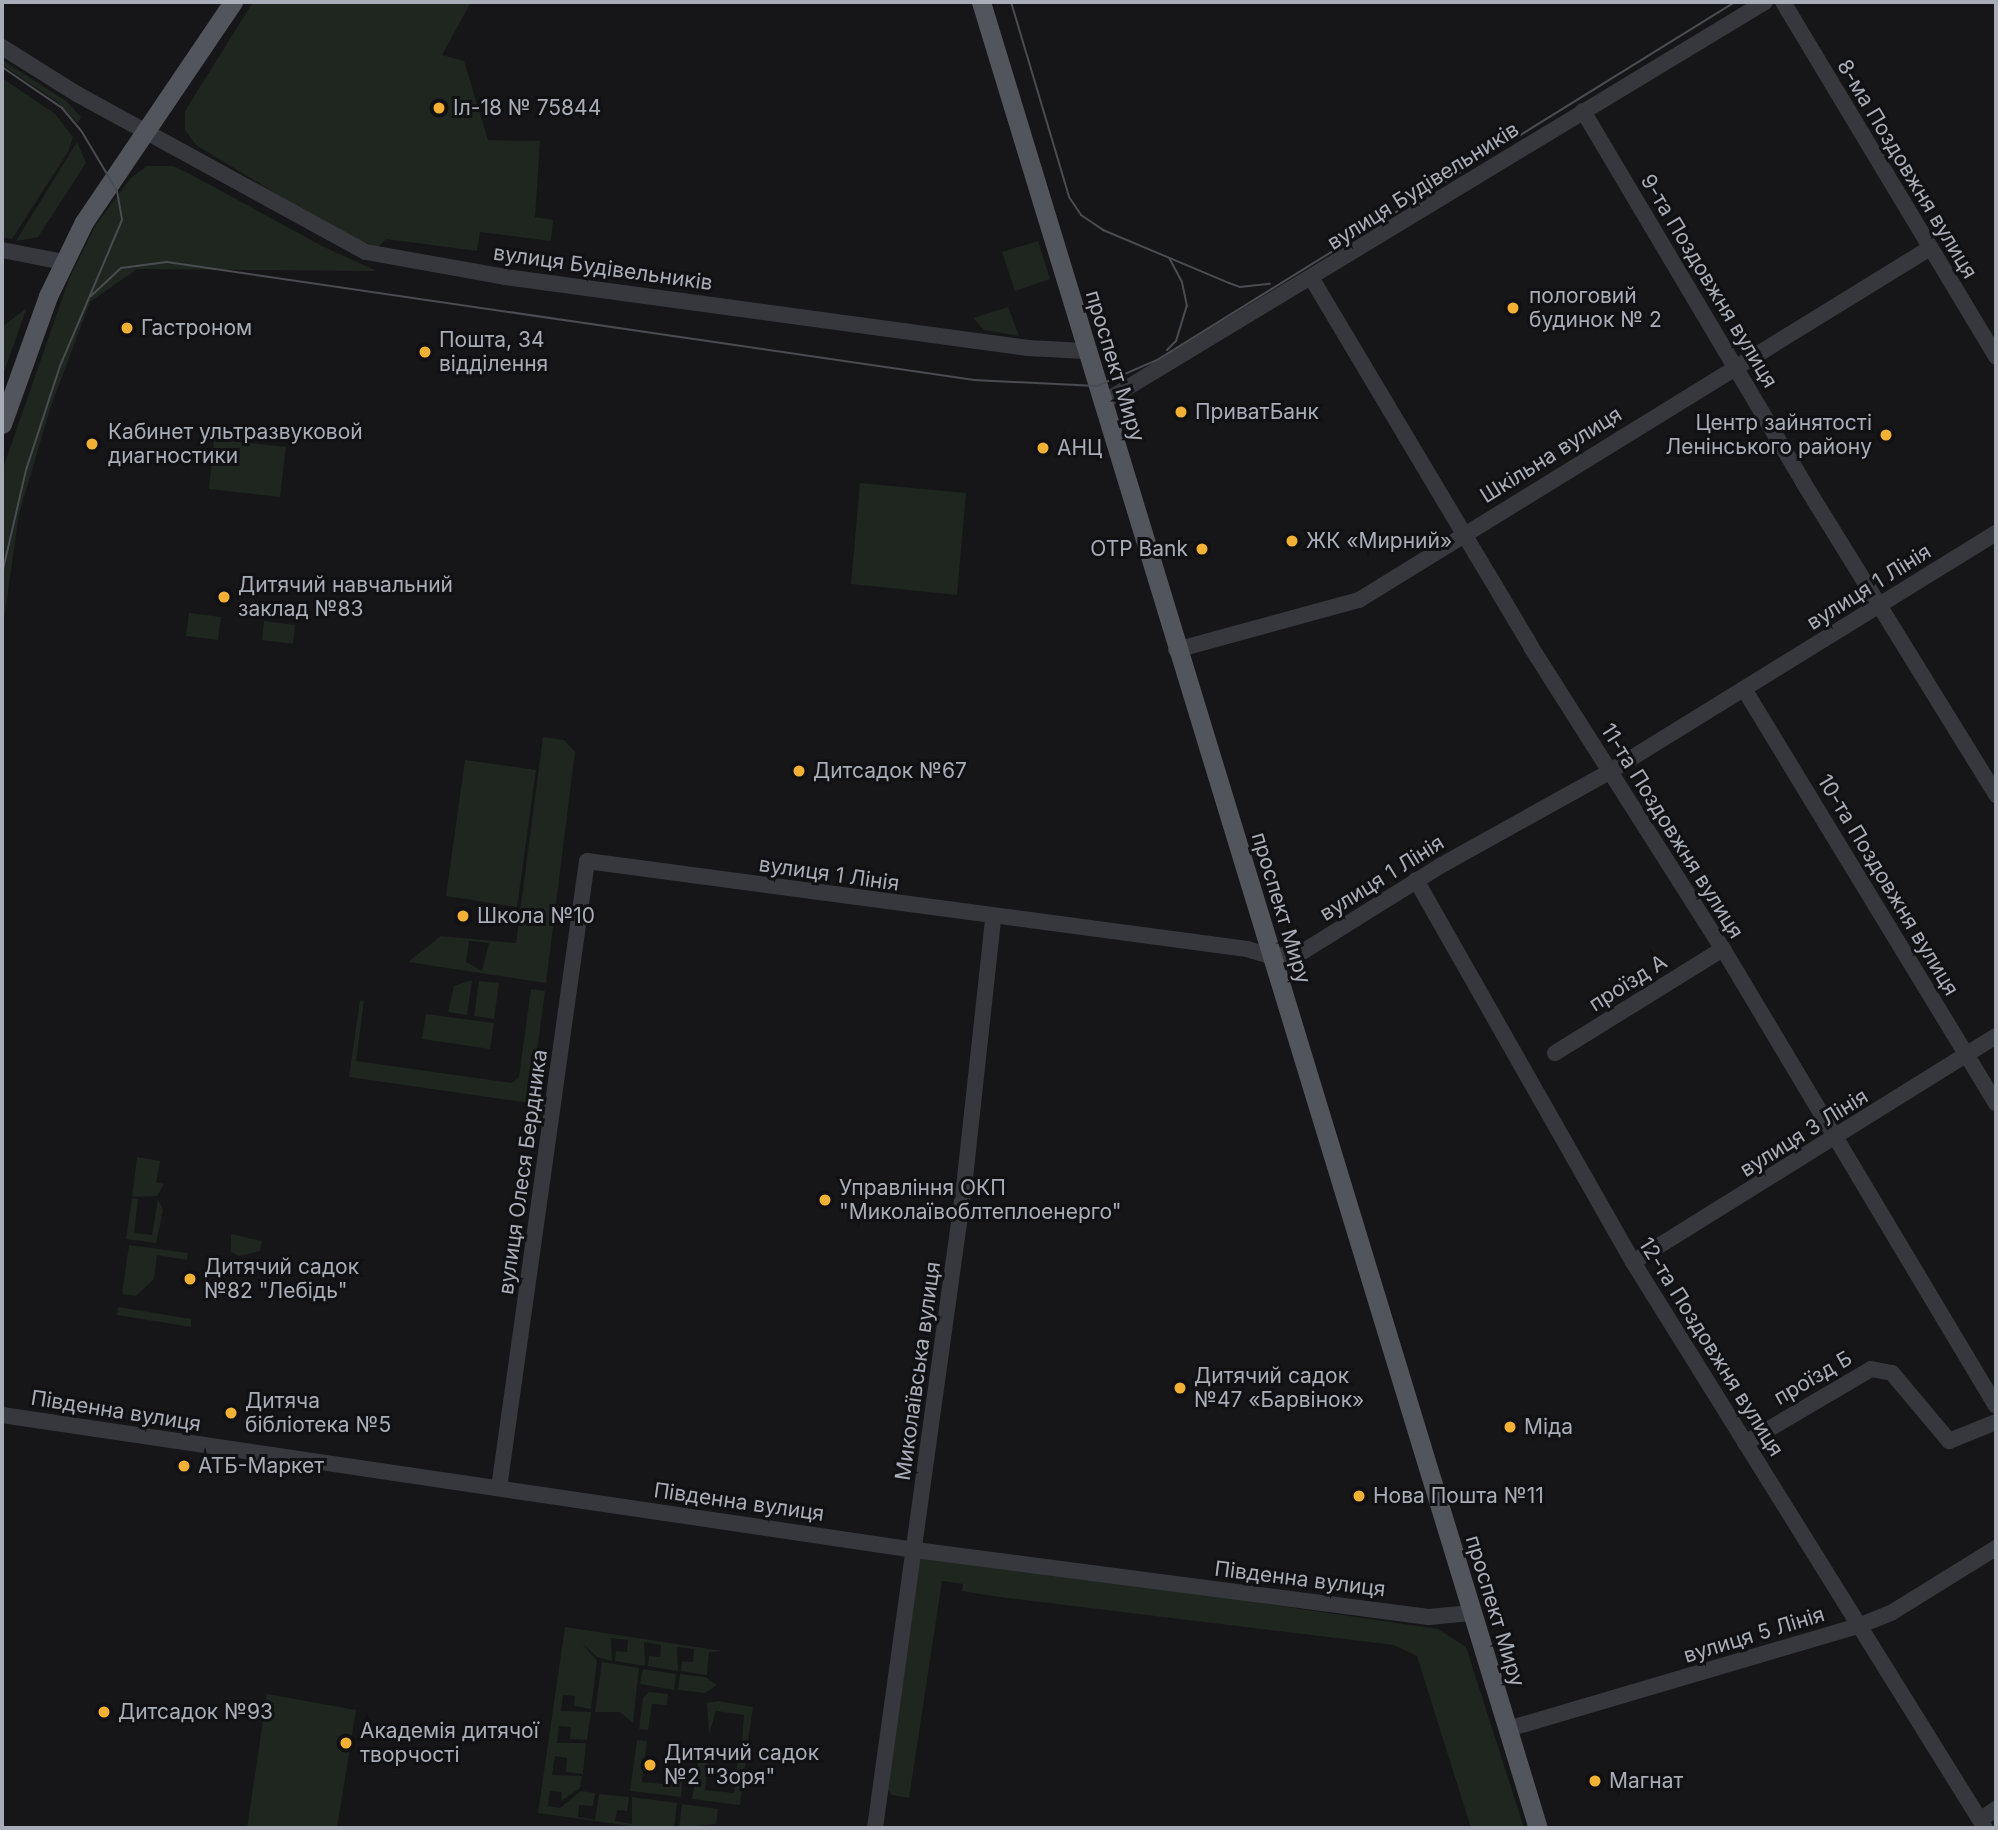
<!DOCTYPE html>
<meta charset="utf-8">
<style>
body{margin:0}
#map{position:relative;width:1998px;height:1830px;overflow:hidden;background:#161618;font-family:Inter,sans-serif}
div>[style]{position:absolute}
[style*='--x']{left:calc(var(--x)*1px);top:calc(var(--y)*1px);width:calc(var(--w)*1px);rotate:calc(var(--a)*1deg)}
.green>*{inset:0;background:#1e261f}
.minor>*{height:16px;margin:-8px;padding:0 8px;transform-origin:8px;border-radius:8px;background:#37383d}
.major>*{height:19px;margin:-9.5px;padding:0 9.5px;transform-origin:9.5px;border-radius:9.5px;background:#53555c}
.tram>*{height:2px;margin:-1px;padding:0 1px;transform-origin:1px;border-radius:1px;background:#4a4c52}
.dots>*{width:19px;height:19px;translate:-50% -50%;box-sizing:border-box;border:4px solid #111113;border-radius:50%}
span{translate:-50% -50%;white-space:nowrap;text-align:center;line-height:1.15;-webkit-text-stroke:6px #111113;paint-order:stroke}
.poi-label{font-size:21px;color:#a8adb8}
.left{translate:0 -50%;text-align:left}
.right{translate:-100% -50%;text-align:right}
.street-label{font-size:21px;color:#a8adb8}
.frame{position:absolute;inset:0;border:4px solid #a8adb8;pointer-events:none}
</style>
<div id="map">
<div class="green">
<i style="clip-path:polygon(253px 2px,471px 2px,442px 55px,464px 61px,488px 140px,540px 141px,535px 217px,553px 220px,551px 241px,480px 232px,477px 251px,386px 239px,378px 247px,342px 234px,196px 145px,185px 130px,185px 111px)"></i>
<i style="clip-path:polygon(2px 60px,66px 101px,81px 117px,78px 123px,56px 101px,2px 65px)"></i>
<i style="clip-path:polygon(2px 78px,55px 114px,73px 137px,68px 152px,12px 239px,2px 237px)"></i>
<i style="clip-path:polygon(77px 142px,86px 163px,38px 237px,16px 241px)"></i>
<i style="clip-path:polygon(147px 166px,173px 166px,190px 174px,322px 246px,377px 271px,137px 269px,90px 302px,50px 409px,19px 514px,2px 633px,2px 471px,69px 279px,95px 226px,131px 178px)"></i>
<i style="clip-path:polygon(1038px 241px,1050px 279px,1015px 291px,1002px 252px)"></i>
<i style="clip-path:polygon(1008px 307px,1019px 336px,984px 330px,973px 318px)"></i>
<i style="clip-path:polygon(25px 309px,26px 310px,2px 378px,2px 327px)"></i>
<i style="clip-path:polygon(214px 439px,286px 447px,280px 497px,209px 489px)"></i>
<i style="clip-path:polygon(860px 483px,966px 493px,957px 595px,851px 584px)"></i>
<i style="clip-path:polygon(189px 613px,221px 617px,218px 640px,186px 636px)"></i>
<i style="clip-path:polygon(264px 621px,295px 625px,293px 644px,262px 640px)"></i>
<i style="clip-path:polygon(evenodd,543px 737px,564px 740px,575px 752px,546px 983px,408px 962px,441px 936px,516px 943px,543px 737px,469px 941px,489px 943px,482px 971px,466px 962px,469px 941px)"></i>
<i style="clip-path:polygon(465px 760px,536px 770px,517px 907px,446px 896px)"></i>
<i style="clip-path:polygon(472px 980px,467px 1015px,448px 1012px,454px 986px)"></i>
<i style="clip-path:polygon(479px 981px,499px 983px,494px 1019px,474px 1016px)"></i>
<i style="clip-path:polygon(531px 989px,545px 991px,530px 1103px,349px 1077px,360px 1000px,364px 1001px,356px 1061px,512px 1083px,519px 1077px)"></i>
<i style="clip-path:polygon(426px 1014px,494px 1023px,490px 1049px,422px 1039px)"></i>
<i style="clip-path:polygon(137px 1157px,160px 1161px,156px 1182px,164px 1184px,157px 1196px,132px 1197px)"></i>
<i style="clip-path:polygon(132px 1198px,138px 1199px,134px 1233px,152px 1235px,158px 1199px,163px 1210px,156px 1243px,126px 1239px)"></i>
<i style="clip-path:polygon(231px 1234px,262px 1241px,260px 1251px,239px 1256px,231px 1252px)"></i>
<i style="clip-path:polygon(129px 1245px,188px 1253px,187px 1260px,157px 1255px,154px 1279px,136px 1296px,122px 1294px)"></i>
<i style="clip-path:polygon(118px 1307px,191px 1319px,191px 1327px,117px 1315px)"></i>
<i style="clip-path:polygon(926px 1554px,1438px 1629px,1466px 1647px,1524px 1828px,1471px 1828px,1417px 1656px,1394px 1645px,992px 1596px,962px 1591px,963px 1584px,942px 1581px,909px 1798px,892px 1795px,888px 1790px,920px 1560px)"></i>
<i style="clip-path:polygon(565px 1627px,722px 1651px,709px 1652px,707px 1675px,681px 1671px,682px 1661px,693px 1662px,694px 1649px,677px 1647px,678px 1671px,648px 1666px,649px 1656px,660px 1657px,661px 1645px,644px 1642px,645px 1666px,615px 1661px,616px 1651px,627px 1652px,628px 1640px,611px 1638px,612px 1661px,597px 1657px,582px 1643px,597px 1661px,591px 1709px,574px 1706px,575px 1696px,563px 1695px,561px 1711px,591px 1712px,587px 1740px,570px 1739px,571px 1727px,559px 1726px,557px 1743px,586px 1743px,583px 1774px,566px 1772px,567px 1758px,555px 1756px,552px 1775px,582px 1776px,580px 1788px,561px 1801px,562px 1792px,550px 1791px,548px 1806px,560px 1808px,581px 1791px,595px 1793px,593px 1806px,579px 1805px,578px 1817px,595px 1820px,599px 1794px,629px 1797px,627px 1811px,617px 1810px,615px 1821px,632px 1824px,632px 1797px,677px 1803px,674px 1828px,645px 1828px,538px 1813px)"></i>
<i style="clip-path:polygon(602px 1662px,639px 1668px,633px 1723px,620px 1712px,595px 1712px)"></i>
<i style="clip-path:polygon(643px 1669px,676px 1674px,674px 1690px,640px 1684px)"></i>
<i style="clip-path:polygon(680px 1674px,705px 1677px,717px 1685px,705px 1693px,678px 1690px)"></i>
<i style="clip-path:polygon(649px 1692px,668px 1694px,667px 1705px,652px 1704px,648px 1730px,639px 1729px,643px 1698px)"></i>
<i style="clip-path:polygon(267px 1694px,356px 1710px,337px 1828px,247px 1828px)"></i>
<i style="clip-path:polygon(718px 1701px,753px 1707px,748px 1741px,742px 1742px,744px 1715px,716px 1711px,709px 1734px,707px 1703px)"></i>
<i style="clip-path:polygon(637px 1740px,647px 1741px,642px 1782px,672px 1785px,677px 1748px,685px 1749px,681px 1797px,630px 1791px)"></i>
<i style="clip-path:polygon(700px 1751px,709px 1752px,705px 1790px,734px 1793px,739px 1753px,746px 1757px,740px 1805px,692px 1799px)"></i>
<i style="clip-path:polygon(682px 1804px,718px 1809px,716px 1824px,679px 1828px)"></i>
</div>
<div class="minor">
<i style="--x:1783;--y:2;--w:414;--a:59"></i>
<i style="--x:2;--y:47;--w:89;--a:32.1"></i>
<i style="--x:77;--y:94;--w:329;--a:28.7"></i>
<i style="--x:366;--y:252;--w:141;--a:10.2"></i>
<i style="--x:505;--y:277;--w:528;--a:7.73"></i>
<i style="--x:1028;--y:348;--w:57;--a:3"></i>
<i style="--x:1583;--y:111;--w:431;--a:59.3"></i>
<i style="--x:1803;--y:482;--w:368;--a:58.3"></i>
<i style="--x:2;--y:250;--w:62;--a:11.1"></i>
<i style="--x:1312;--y:279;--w:428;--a:59.2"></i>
<i style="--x:1531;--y:647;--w:358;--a:57.6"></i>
<i style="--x:1723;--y:949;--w:532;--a:59.15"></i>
<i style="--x:1102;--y:403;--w:775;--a:-31.17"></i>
<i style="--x:1176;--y:650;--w:190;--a:-15.3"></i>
<i style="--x:1359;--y:600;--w:671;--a:-31.65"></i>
<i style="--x:1744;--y:689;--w:485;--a:58.7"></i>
<i style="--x:1416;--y:880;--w:439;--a:60.4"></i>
<i style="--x:1633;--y:1262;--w:667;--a:58.12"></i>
<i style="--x:1555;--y:1053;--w:198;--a:-31.8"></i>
<i style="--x:1633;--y:1262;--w:428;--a:-31.9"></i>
<i style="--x:2;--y:1415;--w:923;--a:8.41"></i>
<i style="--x:915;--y:1550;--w:518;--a:7.43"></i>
<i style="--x:1429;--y:1617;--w:42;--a:-5.4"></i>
<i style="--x:1745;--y:1443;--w:146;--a:-30.4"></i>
<i style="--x:1871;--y:1369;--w:21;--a:11"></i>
<i style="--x:1892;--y:1373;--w:89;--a:50"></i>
<i style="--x:1949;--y:1441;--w:51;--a:-22"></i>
<i style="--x:499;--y:1488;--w:633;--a:-82.01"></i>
<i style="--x:587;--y:861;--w:666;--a:7.59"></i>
<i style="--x:1247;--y:949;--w:27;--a:17"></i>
<i style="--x:1273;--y:957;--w:32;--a:-11"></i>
<i style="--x:1304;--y:951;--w:160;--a:-32"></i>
<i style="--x:1440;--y:866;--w:193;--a:-29.1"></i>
<i style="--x:1609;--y:772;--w:455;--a:-31.7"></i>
<i style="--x:1508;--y:1729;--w:368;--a:-16.4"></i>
<i style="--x:1861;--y:1625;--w:32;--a:-22"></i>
<i style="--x:1891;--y:1613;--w:123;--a:-31.8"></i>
<i style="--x:1980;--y:1820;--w:19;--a:-35"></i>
<i style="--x:875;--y:1828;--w:647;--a:-82.1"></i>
<i style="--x:964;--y:1187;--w:271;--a:-83.8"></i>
</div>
<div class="major">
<i style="--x:981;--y:2;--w:1909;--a:73.04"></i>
<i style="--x:2;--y:424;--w:136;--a:-70.2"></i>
<i style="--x:48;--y:296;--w:82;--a:-64.1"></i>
<i style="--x:84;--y:222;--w:266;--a:-55.9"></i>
</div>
<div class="tram">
<i style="--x:1011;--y:2;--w:203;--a:73.4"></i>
<i style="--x:1069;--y:197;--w:22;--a:56"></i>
<i style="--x:1081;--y:215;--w:27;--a:34"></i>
<i style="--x:1103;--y:230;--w:137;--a:22.8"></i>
<i style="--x:1229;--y:283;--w:12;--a:20"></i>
<i style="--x:1240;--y:287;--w:30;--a:-6"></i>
<i style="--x:2;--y:67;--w:73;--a:34.3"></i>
<i style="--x:62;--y:108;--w:31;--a:50"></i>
<i style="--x:82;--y:132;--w:69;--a:59.3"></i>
<i style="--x:117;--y:191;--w:29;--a:80"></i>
<i style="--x:122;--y:220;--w:159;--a:113"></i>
<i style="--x:60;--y:366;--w:109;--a:108.1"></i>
<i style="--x:26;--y:470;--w:107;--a:103"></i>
<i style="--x:91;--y:296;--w:41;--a:-43"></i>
<i style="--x:121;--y:268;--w:46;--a:-7.4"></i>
<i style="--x:167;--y:262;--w:816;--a:8.32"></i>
<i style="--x:974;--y:380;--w:123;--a:2.8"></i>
<i style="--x:1097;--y:386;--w:65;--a:-23.4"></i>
<i style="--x:1157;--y:360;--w:680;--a:-31.77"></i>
<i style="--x:1167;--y:350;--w:13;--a:-45"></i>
<i style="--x:1176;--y:341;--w:37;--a:-73"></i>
<i style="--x:1187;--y:306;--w:25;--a:-102"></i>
<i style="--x:1182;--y:282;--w:27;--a:-118"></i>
</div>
<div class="dots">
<i style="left:439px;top:108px;background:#f2b134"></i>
<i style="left:1513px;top:308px;background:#f2b134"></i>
<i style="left:127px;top:328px;background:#f2b134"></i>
<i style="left:425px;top:352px;background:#f2b134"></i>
<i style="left:1181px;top:412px;background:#f2b134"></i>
<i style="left:1886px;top:435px;background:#f2b134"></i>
<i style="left:92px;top:444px;background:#f2b134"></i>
<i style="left:1043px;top:448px;background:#f2b134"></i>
<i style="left:1292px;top:541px;background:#f2b134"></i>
<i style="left:1202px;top:549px;background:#f2b134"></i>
<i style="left:224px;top:597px;background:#f2b134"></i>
<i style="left:799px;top:771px;background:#f2b134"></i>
<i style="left:463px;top:916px;background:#f2b134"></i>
<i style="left:825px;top:1200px;background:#f2b134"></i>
<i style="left:190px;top:1279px;background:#f2b134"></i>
<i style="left:1180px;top:1388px;background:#f2b134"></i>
<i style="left:231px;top:1413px;background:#f2b134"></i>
<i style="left:1510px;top:1427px;background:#f2b134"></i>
<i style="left:184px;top:1466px;background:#f2b134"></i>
<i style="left:1359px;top:1496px;background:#f2b134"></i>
<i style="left:104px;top:1712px;background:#f2b134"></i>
<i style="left:346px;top:1743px;background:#f2b134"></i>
<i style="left:650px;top:1765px;background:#f2b134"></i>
<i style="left:1595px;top:1781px;background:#f2b134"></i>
</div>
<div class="poi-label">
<span class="left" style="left:453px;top:108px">Іл-18 № 75844</span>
<span class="left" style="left:1529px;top:308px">пологовий<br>будинок № 2</span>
<span class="left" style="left:141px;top:328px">Гастроном</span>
<span class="left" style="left:439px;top:352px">Пошта, 34<br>відділення</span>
<span class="left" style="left:1195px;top:412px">ПриватБанк</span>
<span class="right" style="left:1872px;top:435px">Центр зайнятості<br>Ленінського району</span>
<span class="left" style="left:108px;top:444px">Кабинет ультразвуковой<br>диагностики</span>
<span class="left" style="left:1057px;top:448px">АНЦ</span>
<span class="left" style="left:1306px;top:541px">ЖК «Мирний»</span>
<span class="right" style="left:1188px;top:549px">OTP Bank</span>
<span class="left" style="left:238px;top:597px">Дитячий навчальний<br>заклад №83</span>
<span class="left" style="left:813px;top:771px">Дитсадок №67</span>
<span class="left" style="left:477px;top:916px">Школа №10</span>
<span class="left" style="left:839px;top:1200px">Управління ОКП<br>"Миколаївоблтеплоенерго"</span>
<span class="left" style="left:204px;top:1279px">Дитячий садок<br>№82 "Лебідь"</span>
<span class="left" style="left:1194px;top:1388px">Дитячий садок<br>№47 «Барвінок»</span>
<span class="left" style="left:245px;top:1413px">Дитяча<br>бібліотека №5</span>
<span class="left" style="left:1524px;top:1427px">Міда</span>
<span class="left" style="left:198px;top:1466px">АТБ-Маркет</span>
<span class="left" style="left:1373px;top:1496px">Нова Пошта №11</span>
<span class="left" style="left:118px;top:1712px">Дитсадок №93</span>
<span class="left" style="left:360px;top:1743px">Академія дитячої<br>творчості</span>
<span class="left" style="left:664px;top:1765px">Дитячий садок<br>№2 "Зоря"</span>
<span class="left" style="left:1609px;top:1781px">Магнат</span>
</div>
<div class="street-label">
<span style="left:1907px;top:169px;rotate:59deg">8-ма Поздовжня вулиця</span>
<span style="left:1423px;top:186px;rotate:-32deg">вулиця Будівельників</span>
<span style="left:603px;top:268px;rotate:8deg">вулиця Будівельників</span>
<span style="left:1709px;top:281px;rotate:59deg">9-та Поздовжня вулиця</span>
<span style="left:1115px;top:366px;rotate:73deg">проспект Миру</span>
<span style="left:1551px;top:455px;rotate:-32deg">Шкільна вулиця</span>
<span style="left:1869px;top:587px;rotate:-32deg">вулиця 1 Лінія</span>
<span style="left:1672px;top:831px;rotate:58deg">11-та Поздовжня вулиця</span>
<span style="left:829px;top:874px;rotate:8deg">вулиця 1 Лінія</span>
<span style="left:1382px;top:878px;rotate:-32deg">вулиця 1 Лінія</span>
<span style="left:1888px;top:885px;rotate:59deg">10-та Поздовжня вулиця</span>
<span style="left:1281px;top:908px;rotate:73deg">проспект Миру</span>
<span style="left:1628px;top:983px;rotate:-32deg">проїзд А</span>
<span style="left:1804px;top:1133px;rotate:-32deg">вулиця 3 Лінія</span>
<span style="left:523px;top:1172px;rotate:-82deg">вулиця Олеся Бердника</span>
<span style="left:1711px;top:1347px;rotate:58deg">12-та Поздовжня вулиця</span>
<span style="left:918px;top:1371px;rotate:-82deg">Миколаївська вулиця</span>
<span style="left:1813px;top:1378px;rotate:-30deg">проїзд Б</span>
<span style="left:116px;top:1411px;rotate:9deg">Південна вулиця</span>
<span style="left:739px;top:1502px;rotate:8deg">Південна вулиця</span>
<span style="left:1300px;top:1579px;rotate:7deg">Південна вулиця</span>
<span style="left:1495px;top:1611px;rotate:73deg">проспект Миру</span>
<span style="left:1754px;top:1635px;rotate:-17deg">вулиця 5 Лінія</span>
</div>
<div class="frame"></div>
</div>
